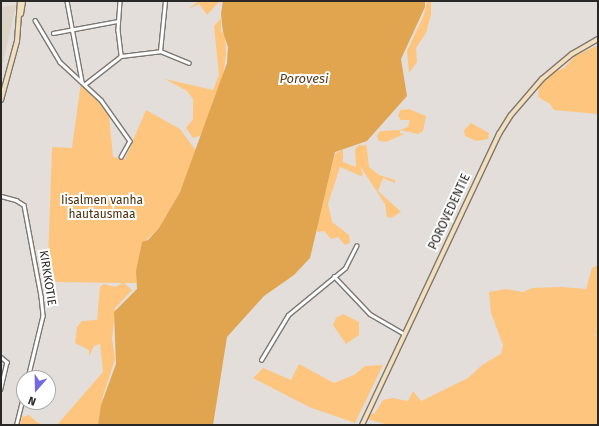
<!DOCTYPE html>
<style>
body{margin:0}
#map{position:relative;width:599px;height:426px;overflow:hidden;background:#e3ded9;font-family:"Fira Sans",sans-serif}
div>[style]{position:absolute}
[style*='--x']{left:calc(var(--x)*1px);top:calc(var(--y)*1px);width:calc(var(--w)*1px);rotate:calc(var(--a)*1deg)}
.built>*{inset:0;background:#dcd3c7}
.green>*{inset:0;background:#fdc57e}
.water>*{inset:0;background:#e1a44f}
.roads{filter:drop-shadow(1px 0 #7d7873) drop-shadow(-1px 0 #7d7873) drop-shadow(0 1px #7d7873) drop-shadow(0 -1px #7d7873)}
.street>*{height:2.5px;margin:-1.25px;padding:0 1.25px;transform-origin:1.25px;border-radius:1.25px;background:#fff}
.secondary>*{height:4px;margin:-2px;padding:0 2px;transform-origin:2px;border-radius:2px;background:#f4dfbd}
span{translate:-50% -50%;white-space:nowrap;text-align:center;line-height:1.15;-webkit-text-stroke:4px #fff;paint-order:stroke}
.park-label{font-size:12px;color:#4a310c}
.street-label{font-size:12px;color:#2a2826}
.water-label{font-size:13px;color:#593f1c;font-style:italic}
.frame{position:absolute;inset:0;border:2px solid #2a2826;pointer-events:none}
.north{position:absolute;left:16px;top:370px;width:40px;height:40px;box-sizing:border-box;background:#fff;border:1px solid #aaa9a8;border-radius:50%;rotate:200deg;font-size:11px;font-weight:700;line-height:16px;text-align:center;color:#2a2826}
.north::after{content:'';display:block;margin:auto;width:14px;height:18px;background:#726ae5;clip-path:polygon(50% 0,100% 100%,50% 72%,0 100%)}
</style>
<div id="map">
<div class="built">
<i style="clip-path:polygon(16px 5px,1px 73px,1px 7px)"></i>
</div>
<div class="green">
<i style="clip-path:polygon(199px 1px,220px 1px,207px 15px,199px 4px,188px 9px)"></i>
<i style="clip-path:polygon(427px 1px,431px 1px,431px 14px,426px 33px,416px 48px,417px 62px,409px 73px,407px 51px,424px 15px)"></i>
<i style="clip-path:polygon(221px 18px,221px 31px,225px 36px,226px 53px,223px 77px,205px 130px,199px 136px,193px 138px,186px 128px,193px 119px,193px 99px,187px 91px,165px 79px,213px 90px,219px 75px,214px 26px)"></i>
<i style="clip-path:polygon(598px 45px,598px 114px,554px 110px,550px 104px,538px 97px,539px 86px,551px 73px,564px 68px,575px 56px)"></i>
<i style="clip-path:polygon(81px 82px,99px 99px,109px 115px,113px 157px,125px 159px,146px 110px,180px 129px,196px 151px,180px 192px,159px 228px,141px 245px,136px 283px,124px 283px,132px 290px,115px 308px,112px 339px,115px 359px,103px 396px,98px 425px,57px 425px,103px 372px,100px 344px,94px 346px,89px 357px,89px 350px,75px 343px,77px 327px,82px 321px,97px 320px,100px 287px,104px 284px,115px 287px,123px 283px,56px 282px,48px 263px,52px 147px,72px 148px)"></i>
<i style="clip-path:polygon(409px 109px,426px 116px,423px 131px,418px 134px,400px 130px,400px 133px,404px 134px,386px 142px,379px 141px,377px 136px,380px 131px,400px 130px,408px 127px,410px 120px,401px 120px,398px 116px,400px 110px)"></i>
<i style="clip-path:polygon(471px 123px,489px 133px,488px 139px,476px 141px,465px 136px,464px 130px)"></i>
<i style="clip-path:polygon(366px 143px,369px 167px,379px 175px,395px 180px,395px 183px,383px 178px,378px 191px,401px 212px,391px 218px,387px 217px,385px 204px,360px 166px,363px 175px,361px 176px,340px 167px,328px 204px,332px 222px,349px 235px,350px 243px,345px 245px,338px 237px,331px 239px,324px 231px,317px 232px,317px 227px,335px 154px,343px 149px,343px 162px,356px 167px,355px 149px,359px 145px,365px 146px)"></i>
<i style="clip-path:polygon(598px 265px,598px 336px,591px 333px,598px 337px,598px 425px,389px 425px,367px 419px,371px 410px,371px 414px,374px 414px,383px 400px,392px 398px,408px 401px,413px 391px,421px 401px,468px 378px,482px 365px,501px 354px,503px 345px,491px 313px,489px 292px,506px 289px,523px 292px,532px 288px,561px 287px,586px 289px,592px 268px)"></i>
<i style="clip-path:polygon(343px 314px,359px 322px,359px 335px,346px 344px,333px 325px,336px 318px)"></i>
<i style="clip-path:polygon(299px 364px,334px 383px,354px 375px,365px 366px,383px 365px,355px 423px,309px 407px,253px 378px,263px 368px,291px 380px)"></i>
<i style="clip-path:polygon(29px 415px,37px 422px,43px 425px,20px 425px,22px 417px)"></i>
</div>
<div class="water">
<i style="clip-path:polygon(223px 1px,425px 1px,425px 7px,401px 59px,407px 96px,367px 141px,335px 152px,310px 258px,294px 275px,264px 296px,227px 337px,213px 425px,98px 425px,101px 405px,116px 364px,114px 312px,137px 289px,136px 271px,142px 242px,148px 240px,159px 228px,180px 192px,227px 63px,228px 47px,223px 32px,221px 14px)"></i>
</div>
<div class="roads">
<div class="street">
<i style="--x:67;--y:1;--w:81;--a:79.4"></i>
<i style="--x:120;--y:1;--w:29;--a:94"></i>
<i style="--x:118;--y:30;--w:26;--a:83"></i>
<i style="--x:35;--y:20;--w:49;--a:59.2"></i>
<i style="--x:60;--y:62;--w:56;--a:42.8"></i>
<i style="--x:101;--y:100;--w:50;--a:54.7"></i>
<i style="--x:130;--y:141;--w:18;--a:119"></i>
<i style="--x:53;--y:33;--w:66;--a:-10.5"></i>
<i style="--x:160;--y:51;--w:31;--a:22"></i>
<i style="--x:85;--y:84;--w:46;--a:-37.9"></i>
<i style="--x:121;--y:56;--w:39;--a:-7"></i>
<i style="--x:160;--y:51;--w:50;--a:-84.3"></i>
<i style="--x:1;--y:196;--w:16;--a:15"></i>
<i style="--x:16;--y:200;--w:9;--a:32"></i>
<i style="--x:24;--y:205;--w:93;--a:79.4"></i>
<i style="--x:41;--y:296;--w:20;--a:84"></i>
<i style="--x:43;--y:316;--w:64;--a:103.6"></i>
<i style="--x:334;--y:276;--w:52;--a:46.5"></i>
<i style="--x:370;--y:314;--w:39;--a:30"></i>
<i style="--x:1;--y:357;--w:8;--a:40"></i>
<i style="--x:7;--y:362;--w:28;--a:103"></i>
<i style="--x:261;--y:360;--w:52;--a:-59"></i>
<i style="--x:288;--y:315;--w:74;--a:-39.5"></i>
<i style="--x:345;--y:268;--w:25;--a:-63"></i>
<i style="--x:16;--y:425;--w:33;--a:-76"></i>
</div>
<div class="secondary">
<i style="--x:21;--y:14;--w:13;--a:-81"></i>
<i style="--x:1;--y:100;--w:61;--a:-74.8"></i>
<i style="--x:17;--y:41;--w:40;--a:-85.7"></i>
<i style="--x:362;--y:425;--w:322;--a:-64.8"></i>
<i style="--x:499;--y:134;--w:22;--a:-58"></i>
<i style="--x:511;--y:115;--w:48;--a:-49.3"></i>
<i style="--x:542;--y:79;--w:39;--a:-40"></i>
<i style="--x:572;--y:54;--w:30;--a:-30"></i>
</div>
</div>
<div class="park-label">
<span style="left:102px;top:208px">Iisalmen vanha<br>hautausmaa</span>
</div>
<div class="street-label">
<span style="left:450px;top:212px;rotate:-65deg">POROVEDENTIE</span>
<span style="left:47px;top:278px;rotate:81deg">KIRKKOTIE</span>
</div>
<div class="water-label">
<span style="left:304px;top:79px">Porovesi</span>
</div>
<div class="frame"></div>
<div class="north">N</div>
</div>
